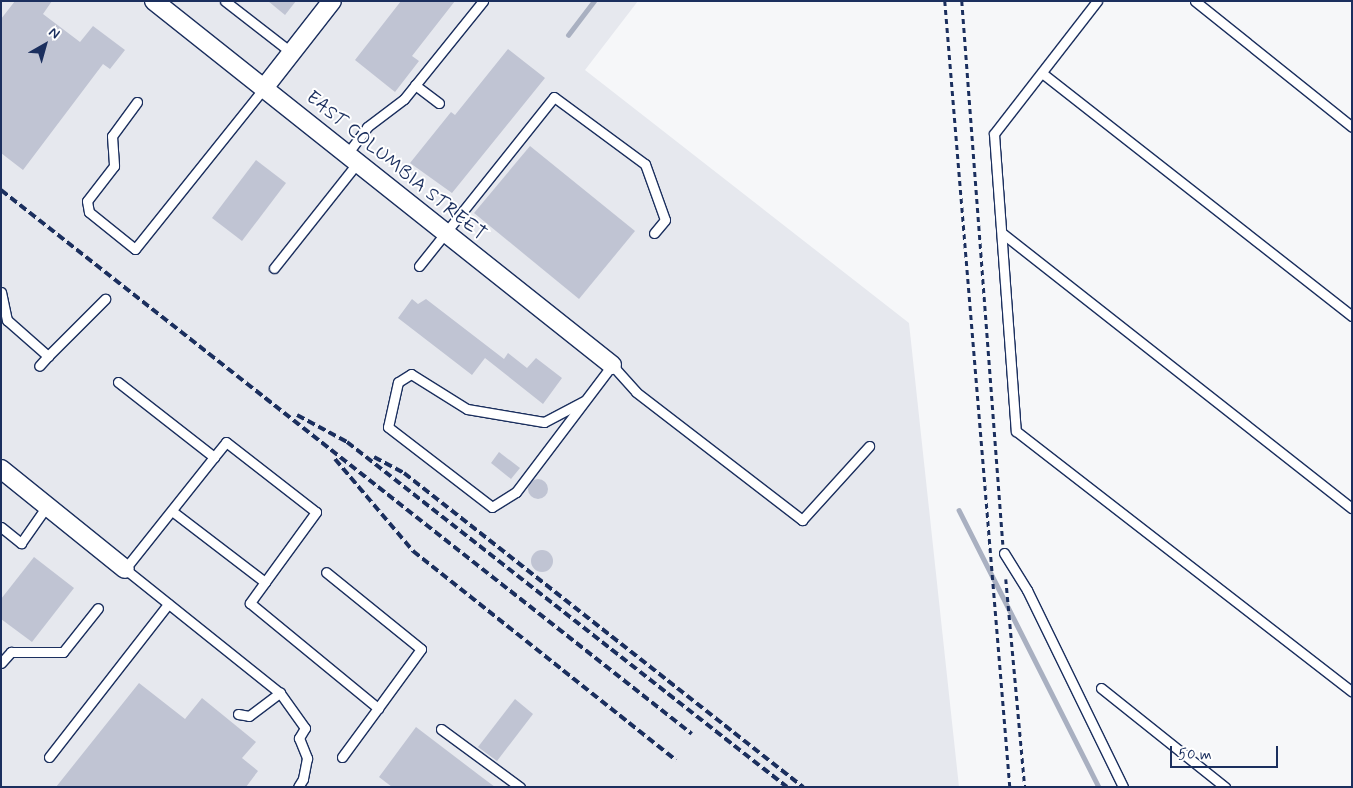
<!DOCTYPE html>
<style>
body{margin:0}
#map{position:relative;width:1353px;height:788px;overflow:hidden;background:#f6f7f9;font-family:Mynerve,sans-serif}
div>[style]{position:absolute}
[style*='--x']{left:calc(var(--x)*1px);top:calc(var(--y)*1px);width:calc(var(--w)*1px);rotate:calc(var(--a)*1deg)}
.built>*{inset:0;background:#e6e8ee}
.stream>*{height:4.5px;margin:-2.25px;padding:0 2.25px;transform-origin:2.25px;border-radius:2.25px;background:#a9b0c1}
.building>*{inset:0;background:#c0c4d3}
.round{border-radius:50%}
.path>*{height:2.5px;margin-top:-1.25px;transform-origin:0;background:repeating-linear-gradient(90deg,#1b2f5e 0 5px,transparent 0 9px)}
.roads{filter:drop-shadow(1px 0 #1b2f5e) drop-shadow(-1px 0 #1b2f5e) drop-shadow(0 1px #1b2f5e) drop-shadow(0 -1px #1b2f5e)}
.lane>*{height:9px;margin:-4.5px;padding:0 4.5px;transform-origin:4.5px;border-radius:4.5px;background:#fff}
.street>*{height:18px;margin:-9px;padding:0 9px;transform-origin:9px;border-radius:9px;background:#fff}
.rail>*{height:4px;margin-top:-2px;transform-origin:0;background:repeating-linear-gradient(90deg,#1b2f5e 0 8px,transparent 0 12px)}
span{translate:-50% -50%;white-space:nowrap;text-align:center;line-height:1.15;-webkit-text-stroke:4px #fff;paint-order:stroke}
.street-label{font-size:19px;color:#1b2f5e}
.frame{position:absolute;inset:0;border:2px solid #1b2f5e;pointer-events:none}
.north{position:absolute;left:20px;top:20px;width:50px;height:50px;-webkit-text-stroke:4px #fff;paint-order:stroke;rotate:38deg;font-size:14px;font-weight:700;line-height:20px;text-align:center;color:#1b2f5e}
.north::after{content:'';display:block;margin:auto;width:18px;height:22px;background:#1b2f5e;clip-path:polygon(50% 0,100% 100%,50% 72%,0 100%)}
.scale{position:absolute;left:1170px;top:746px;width:108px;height:22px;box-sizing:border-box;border:2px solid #1b2f5e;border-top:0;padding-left:6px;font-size:15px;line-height:18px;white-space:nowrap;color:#1b2f5e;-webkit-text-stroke:4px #fff;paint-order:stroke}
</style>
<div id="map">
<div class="built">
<i style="clip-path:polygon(1px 1px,638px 1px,585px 70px,909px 323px,959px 787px,1px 787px)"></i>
</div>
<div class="stream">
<i style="--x:568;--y:35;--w:43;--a:-52.6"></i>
<i style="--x:959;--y:510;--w:310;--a:63.2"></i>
</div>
<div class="building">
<i style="clip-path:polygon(15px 1px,52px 1px,43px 14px,80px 42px,93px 26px,125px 50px,110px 69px,103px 64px,23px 170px,1px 153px,1px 19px)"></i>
<i style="clip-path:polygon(268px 1px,296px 1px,285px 15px)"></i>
<i style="clip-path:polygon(401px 1px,455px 1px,412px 56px,419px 61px,395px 92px,355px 60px)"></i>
<i style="clip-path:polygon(508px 49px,545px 78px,452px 193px,410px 163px,451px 112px,455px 115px)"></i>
<i style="clip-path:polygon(530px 146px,635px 231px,579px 299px,474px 213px)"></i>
<i style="clip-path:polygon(256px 160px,286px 183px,242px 241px,212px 218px)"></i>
<i style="clip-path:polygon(412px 299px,418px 304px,426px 299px,504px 359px,508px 353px,527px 368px,536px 358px,562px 378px,543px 404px,485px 358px,472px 375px,398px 318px)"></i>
<i style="clip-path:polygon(499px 452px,520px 468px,511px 479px,491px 463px)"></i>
<i class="round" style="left:528px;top:479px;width:20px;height:20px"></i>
<i class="round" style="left:531px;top:550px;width:22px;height:22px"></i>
<i style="clip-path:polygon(34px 557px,74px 588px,32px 642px,1px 619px,1px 599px)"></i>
<i style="clip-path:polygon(139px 683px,185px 719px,202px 698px,256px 742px,242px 758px,258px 771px,246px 787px,56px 787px)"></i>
<i style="clip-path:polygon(515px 699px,533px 714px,497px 761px,478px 747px)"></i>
<i style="clip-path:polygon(416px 727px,479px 775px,495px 787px,392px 787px,379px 777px)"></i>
</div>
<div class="path">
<i style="--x:945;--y:1;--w:789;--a:85.27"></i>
<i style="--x:962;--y:1;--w:545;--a:85.68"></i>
<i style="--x:1006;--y:579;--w:209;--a:84.8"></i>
</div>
<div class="roads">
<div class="lane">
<i style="--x:225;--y:1;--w:85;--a:37.8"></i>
<i style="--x:1097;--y:1;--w:168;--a:127.8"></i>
<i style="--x:994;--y:134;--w:298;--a:85.8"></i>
<i style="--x:1016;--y:431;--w:425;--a:37.8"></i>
<i style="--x:1195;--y:1;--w:201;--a:38.7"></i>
<i style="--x:1042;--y:73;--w:394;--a:38.1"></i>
<i style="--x:415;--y:85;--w:30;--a:37"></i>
<i style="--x:137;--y:102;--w:42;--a:126.3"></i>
<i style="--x:112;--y:136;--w:30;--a:86"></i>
<i style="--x:114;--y:166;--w:44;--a:127.6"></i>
<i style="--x:87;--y:201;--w:11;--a:80"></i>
<i style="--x:89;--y:212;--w:59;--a:38.8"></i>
<i style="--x:135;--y:249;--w:206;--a:-51.3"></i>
<i style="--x:347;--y:154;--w:34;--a:-53"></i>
<i style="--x:367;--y:127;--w:46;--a:-37.1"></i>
<i style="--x:404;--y:99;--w:126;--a:-51.1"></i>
<i style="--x:1002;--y:233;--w:445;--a:38.2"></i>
<i style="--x:419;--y:266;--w:216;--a:-51.4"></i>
<i style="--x:554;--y:97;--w:113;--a:36.4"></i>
<i style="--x:645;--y:164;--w:59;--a:70.3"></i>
<i style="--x:665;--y:220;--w:17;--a:130"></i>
<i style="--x:274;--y:268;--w:135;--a:-51.6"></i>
<i style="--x:1;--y:292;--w:29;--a:78"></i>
<i style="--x:7;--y:320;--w:55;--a:41.3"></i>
<i style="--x:48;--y:356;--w:13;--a:132"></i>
<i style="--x:48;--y:356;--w:81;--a:-45"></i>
<i style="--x:118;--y:382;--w:122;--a:38"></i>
<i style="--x:214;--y:457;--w:143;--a:128.5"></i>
<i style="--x:125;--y:569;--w:198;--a:38.7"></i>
<i style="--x:280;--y:693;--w:43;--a:54.5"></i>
<i style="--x:305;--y:728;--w:12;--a:121"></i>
<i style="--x:299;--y:738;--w:22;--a:68"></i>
<i style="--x:307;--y:758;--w:21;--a:101"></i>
<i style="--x:303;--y:779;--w:9;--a:122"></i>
<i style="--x:584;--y:401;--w:45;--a:152.3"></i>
<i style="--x:544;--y:422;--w:78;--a:-170.4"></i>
<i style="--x:467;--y:409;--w:66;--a:-148"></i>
<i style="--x:411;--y:374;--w:15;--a:148"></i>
<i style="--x:398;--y:382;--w:46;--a:102.5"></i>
<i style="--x:388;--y:427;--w:131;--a:37.6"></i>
<i style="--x:492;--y:507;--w:28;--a:-32"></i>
<i style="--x:516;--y:492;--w:159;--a:-52.9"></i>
<i style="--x:612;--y:365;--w:36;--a:48"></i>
<i style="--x:636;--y:392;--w:210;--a:37.6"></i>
<i style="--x:802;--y:520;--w:100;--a:-47.8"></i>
<i style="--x:214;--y:457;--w:19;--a:-51"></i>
<i style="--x:226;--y:442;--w:114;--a:37.9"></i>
<i style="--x:316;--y:512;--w:87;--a:126.1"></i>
<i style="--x:172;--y:511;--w:117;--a:37.4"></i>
<i style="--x:265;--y:582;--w:26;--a:126"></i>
<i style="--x:250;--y:603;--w:166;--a:39.4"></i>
<i style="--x:378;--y:708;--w:73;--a:-53.9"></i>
<i style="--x:421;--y:649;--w:122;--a:-141"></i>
<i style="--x:1;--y:527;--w:26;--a:39"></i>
<i style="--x:21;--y:543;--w:45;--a:-54.9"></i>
<i style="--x:1004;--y:553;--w:44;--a:58.1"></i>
<i style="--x:1027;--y:590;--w:219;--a:64"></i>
<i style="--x:1;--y:663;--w:15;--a:-48"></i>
<i style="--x:11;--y:652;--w:52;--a:0"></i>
<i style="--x:63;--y:652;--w:56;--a:-51.5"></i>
<i style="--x:1101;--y:688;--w:159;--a:38.6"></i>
<i style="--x:238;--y:714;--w:11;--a:10"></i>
<i style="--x:249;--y:716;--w:39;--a:-37"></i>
<i style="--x:441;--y:729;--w:98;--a:36.3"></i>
<i style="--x:49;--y:757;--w:194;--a:-52.1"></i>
<i style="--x:342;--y:757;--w:61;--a:-53.7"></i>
</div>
<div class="street">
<i style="--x:154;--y:1;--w:585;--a:38.48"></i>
<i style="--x:264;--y:88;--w:110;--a:-52"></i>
<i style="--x:1;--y:469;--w:159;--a:38.9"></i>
</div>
</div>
<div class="rail">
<i style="--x:1;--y:190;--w:879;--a:38.21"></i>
<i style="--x:297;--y:415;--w:57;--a:28.4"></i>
<i style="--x:347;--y:442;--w:559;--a:38.1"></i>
<i style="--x:374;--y:457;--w:34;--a:28"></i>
<i style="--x:404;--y:473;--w:508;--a:38.2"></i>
<i style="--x:335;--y:459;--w:121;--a:49.7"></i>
<i style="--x:413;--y:551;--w:336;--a:38.5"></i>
</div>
<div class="street-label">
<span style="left:396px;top:166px;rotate:39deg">EAST COLUMBIA STREET</span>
</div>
<div class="frame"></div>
<div class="north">N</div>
<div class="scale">50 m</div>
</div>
